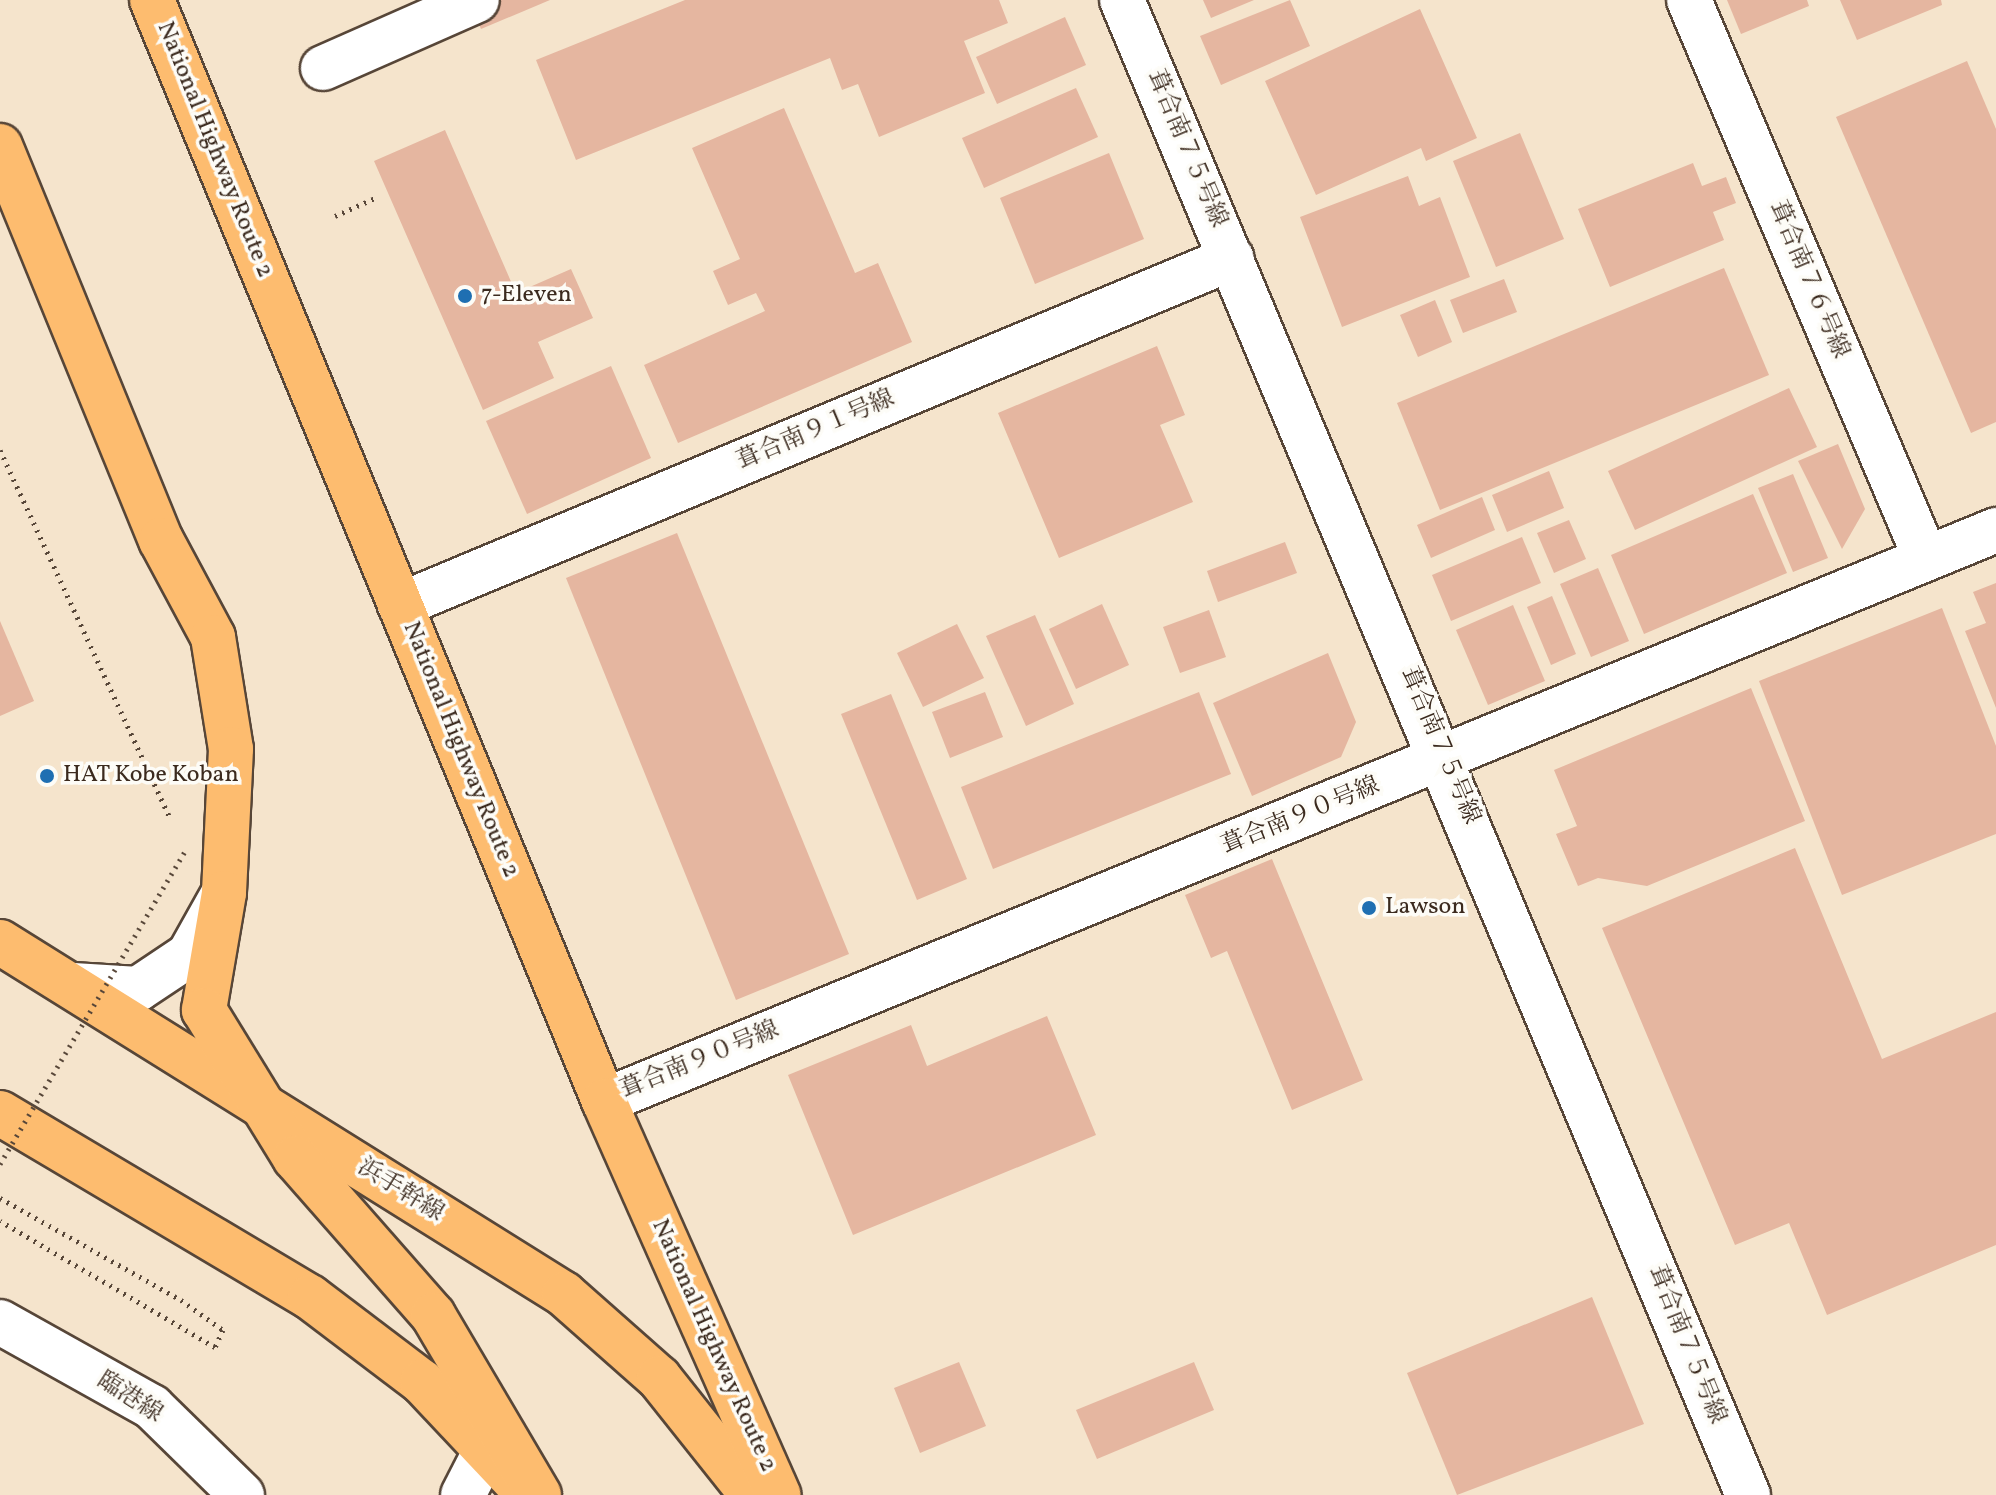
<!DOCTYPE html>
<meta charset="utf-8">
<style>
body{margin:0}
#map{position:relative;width:1996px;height:1495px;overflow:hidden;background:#f5e4cc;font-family:Vollkorn,"Noto Serif JP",serif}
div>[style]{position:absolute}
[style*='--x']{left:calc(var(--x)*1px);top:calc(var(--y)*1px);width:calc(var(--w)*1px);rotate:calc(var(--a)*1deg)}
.building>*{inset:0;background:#e5b6a0}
.path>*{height:5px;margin-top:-2.5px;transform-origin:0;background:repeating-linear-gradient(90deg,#574638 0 2px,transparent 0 8px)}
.roads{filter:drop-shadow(2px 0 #574638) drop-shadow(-2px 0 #574638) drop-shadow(0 2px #574638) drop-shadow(0 -2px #574638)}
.minor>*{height:44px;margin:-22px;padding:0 22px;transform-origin:22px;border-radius:22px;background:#fff}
.major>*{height:44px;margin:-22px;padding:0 22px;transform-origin:22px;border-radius:22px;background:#fdbc6f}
.highway>*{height:44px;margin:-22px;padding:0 22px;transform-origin:22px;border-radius:22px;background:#fdbc6f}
.path-bridge>*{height:5px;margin-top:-2.5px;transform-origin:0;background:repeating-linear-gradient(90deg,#574638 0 2px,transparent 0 8px)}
.dots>*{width:22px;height:22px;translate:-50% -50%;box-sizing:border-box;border:4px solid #fdfcf7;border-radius:50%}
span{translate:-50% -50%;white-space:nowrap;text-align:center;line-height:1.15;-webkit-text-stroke:7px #fdfcf7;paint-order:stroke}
.street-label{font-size:24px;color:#3b2a1e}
.poi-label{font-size:24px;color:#3b2a1e}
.left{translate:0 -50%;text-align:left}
</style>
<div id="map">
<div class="building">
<i style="clip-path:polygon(468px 0,550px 0,481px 29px)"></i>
<i style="clip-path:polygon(685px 0,999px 0,1008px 23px,964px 41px,985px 93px,879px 137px,858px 84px,842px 90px,830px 58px,576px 160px,536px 60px)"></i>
<i style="clip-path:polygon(1203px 0,1254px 0,1211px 18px)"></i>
<i style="clip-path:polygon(1290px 0,1310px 46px,1221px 85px,1200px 36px)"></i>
<i style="clip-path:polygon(1727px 0,1807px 0,1809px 6px,1741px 34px)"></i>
<i style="clip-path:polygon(1840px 0,1941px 0,1942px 5px,1857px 40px)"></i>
<i style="clip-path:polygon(1420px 9px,1477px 138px,1426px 161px,1421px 148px,1316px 195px,1265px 81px)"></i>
<i style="clip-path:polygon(1065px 17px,1086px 65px,997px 104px,976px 57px)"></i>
<i style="clip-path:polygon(1967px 61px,1996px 129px,1996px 422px,1971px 433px,1836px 117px)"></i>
<i style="clip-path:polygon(1076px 88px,1098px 137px,984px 188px,962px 138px)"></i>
<i style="clip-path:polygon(784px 108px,855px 273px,878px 263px,912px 342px,678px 443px,644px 365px,765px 311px,756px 293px,728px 305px,713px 271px,740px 259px,692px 148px)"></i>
<i style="clip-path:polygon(445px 130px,516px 293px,571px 269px,593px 318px,538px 342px,554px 378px,483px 410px,374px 161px)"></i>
<i style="clip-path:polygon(1520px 133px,1564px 239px,1496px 267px,1453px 161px)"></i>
<i style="clip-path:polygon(1109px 153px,1144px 239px,1035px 284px,1000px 198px)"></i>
<i style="clip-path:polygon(1693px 163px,1702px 186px,1726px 177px,1736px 203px,1713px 212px,1724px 240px,1610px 287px,1578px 209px)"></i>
<i style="clip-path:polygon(1408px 176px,1419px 206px,1440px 197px,1470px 277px,1342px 327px,1300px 217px)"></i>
<i style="clip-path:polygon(1724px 268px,1769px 375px,1440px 510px,1397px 403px)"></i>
<i style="clip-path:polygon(1504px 279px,1517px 312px,1463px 333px,1450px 300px)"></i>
<i style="clip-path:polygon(1435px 300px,1452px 342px,1418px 357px,1400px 315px)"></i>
<i style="clip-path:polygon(1157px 346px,1185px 415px,1160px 425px,1193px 502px,1059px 558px,998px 413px)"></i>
<i style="clip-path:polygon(611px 366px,651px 458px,527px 514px,486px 421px)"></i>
<i style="clip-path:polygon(1789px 388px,1817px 447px,1635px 530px,1608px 471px)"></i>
<i style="clip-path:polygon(1838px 444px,1865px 509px,1842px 549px,1798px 461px)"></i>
<i style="clip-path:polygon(1549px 471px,1564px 508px,1507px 532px,1492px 495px)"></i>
<i style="clip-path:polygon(1793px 474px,1828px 558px,1793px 572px,1758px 488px)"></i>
<i style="clip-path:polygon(1753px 494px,1787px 573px,1644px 634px,1611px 555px)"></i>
<i style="clip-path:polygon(1482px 497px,1495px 530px,1431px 558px,1417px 525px)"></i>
<i style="clip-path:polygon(1569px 520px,1586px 559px,1554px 573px,1537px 533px)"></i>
<i style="clip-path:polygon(677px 533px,849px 954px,736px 1000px,566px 578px)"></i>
<i style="clip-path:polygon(1522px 537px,1541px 583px,1451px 621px,1432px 575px)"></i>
<i style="clip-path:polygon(1285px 542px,1297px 573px,1218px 602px,1207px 571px)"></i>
<i style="clip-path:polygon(1598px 568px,1629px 641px,1591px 657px,1560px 584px)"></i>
<i style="clip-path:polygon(1996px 583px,1996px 708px,1965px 631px,1986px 623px,1973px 592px)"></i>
<i style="clip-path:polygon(1552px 596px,1576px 654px,1551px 665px,1527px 607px)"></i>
<i style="clip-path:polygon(1102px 604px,1129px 665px,1076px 689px,1049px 629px)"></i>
<i style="clip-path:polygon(1513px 605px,1545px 681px,1488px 705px,1456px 630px)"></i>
<i style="clip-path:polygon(1942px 608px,1996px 746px,1996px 834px,1842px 895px,1759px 681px)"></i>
<i style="clip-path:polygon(1209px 610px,1226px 657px,1180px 673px,1163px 627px)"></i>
<i style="clip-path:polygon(1035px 615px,1074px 704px,1026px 726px,986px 636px)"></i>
<i style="clip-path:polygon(0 621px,34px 701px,0 716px)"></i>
<i style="clip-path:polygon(957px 624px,984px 678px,923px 707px,897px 653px)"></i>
<i style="clip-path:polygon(1328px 653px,1356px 722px,1341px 757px,1252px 796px,1213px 703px)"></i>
<i style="clip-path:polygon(1751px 688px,1805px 821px,1647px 886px,1598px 878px,1578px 886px,1556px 834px,1577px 826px,1554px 770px)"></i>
<i style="clip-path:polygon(985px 692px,1003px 737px,950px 758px,932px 712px)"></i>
<i style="clip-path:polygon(1199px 692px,1231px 774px,993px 869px,961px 787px)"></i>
<i style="clip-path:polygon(891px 694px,967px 879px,917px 900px,841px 714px)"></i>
<i style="clip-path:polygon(1795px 848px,1882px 1059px,1996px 1012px,1996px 1245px,1827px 1315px,1789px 1223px,1735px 1245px,1602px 928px)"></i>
<i style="clip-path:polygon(1272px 859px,1363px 1080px,1292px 1110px,1227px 951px,1211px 958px,1185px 895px)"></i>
<i style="clip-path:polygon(1047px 1016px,1096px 1135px,853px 1235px,788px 1075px,911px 1025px,927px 1066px)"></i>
<i style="clip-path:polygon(1592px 1297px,1644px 1424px,1457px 1495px,1407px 1373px)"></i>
<i style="clip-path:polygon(959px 1362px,986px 1426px,920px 1453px,894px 1388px)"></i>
<i style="clip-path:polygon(1194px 1362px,1214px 1410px,1097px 1459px,1076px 1410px)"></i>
</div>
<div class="path">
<i style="--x:335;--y:216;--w:44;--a:-24.2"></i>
<i style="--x:0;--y:450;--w:403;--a:65.2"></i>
<i style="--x:0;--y:1198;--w:208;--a:29.4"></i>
<i style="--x:181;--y:1300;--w:52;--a:35.5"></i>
<i style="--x:223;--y:1330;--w:19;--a:115"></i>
<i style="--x:215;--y:1347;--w:249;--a:-149.6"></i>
</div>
<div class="roads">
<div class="minor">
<i style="--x:1122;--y:0;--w:1621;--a:67.28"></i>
<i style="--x:1689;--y:0;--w:607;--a:67.02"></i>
<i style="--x:323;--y:68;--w:168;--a:-23.8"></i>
<i style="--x:400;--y:605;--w:901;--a:-22.64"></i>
<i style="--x:73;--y:985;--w:65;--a:3.5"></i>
<i style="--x:138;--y:989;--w:61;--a:-33.7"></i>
<i style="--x:189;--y:955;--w:68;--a:-60.8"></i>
<i style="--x:604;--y:1101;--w:1505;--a:-22.3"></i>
<i style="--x:0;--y:1322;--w:174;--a:29.2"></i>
<i style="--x:152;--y:1407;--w:126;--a:44.4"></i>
<i style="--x:463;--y:1495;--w:53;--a:-62.9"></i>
</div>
<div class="major">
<i style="--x:0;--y:942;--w:665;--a:31.97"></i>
<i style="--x:564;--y:1294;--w:127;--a:41.5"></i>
<i style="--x:659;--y:1378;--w:149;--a:51.5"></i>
<i style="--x:0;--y:1113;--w:360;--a:30.7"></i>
<i style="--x:310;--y:1297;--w:141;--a:37.2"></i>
<i style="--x:422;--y:1382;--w:144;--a:46.7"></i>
</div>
<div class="highway">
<i style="--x:152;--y:0;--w:1190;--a:67.68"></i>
<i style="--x:604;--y:1101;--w:431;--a:66.1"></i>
<i style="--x:0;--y:146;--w:426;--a:67.8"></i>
<i style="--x:161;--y:540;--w:110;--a:61.8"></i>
<i style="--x:213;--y:637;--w:113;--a:80.9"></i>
<i style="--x:231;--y:749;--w:144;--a:92.8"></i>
<i style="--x:224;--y:893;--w:119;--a:99.7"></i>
<i style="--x:204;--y:1010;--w:174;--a:58.4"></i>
<i style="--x:295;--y:1158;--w:209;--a:48.7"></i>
<i style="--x:433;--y:1315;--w:209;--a:59.5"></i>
</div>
</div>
<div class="path-bridge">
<i style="--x:0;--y:1164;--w:366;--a:-59.4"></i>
</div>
<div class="dots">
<i style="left:465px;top:296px;background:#1f6fb2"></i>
<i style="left:47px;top:776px;background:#1f6fb2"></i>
<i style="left:1369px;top:908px;background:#1f6fb2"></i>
</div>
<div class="street-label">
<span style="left:1186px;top:149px;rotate:67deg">葺合南７５号線</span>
<span style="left:214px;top:150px;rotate:68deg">National Highway Route 2</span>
<span style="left:1808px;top:280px;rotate:67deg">葺合南７６号線</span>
<span style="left:816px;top:431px;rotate:-23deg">葺合南９１号線</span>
<span style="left:1439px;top:746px;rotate:67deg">葺合南７５号線</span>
<span style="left:460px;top:750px;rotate:68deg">National Highway Route 2</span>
<span style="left:1301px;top:817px;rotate:-22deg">葺合南９０号線</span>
<span style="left:700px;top:1061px;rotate:-22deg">葺合南９０号線</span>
<span style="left:400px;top:1191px;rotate:32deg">浜手幹線</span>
<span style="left:1686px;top:1345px;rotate:68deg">葺合南７５号線</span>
<span style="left:713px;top:1346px;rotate:66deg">National Highway Route 2</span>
<span style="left:129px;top:1398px;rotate:33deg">臨港線</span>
</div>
<div class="poi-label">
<span class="left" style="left:481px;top:296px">7-Eleven</span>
<span class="left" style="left:63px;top:776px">HAT Kobe Koban</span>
<span class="left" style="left:1385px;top:908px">Lawson</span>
</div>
</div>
